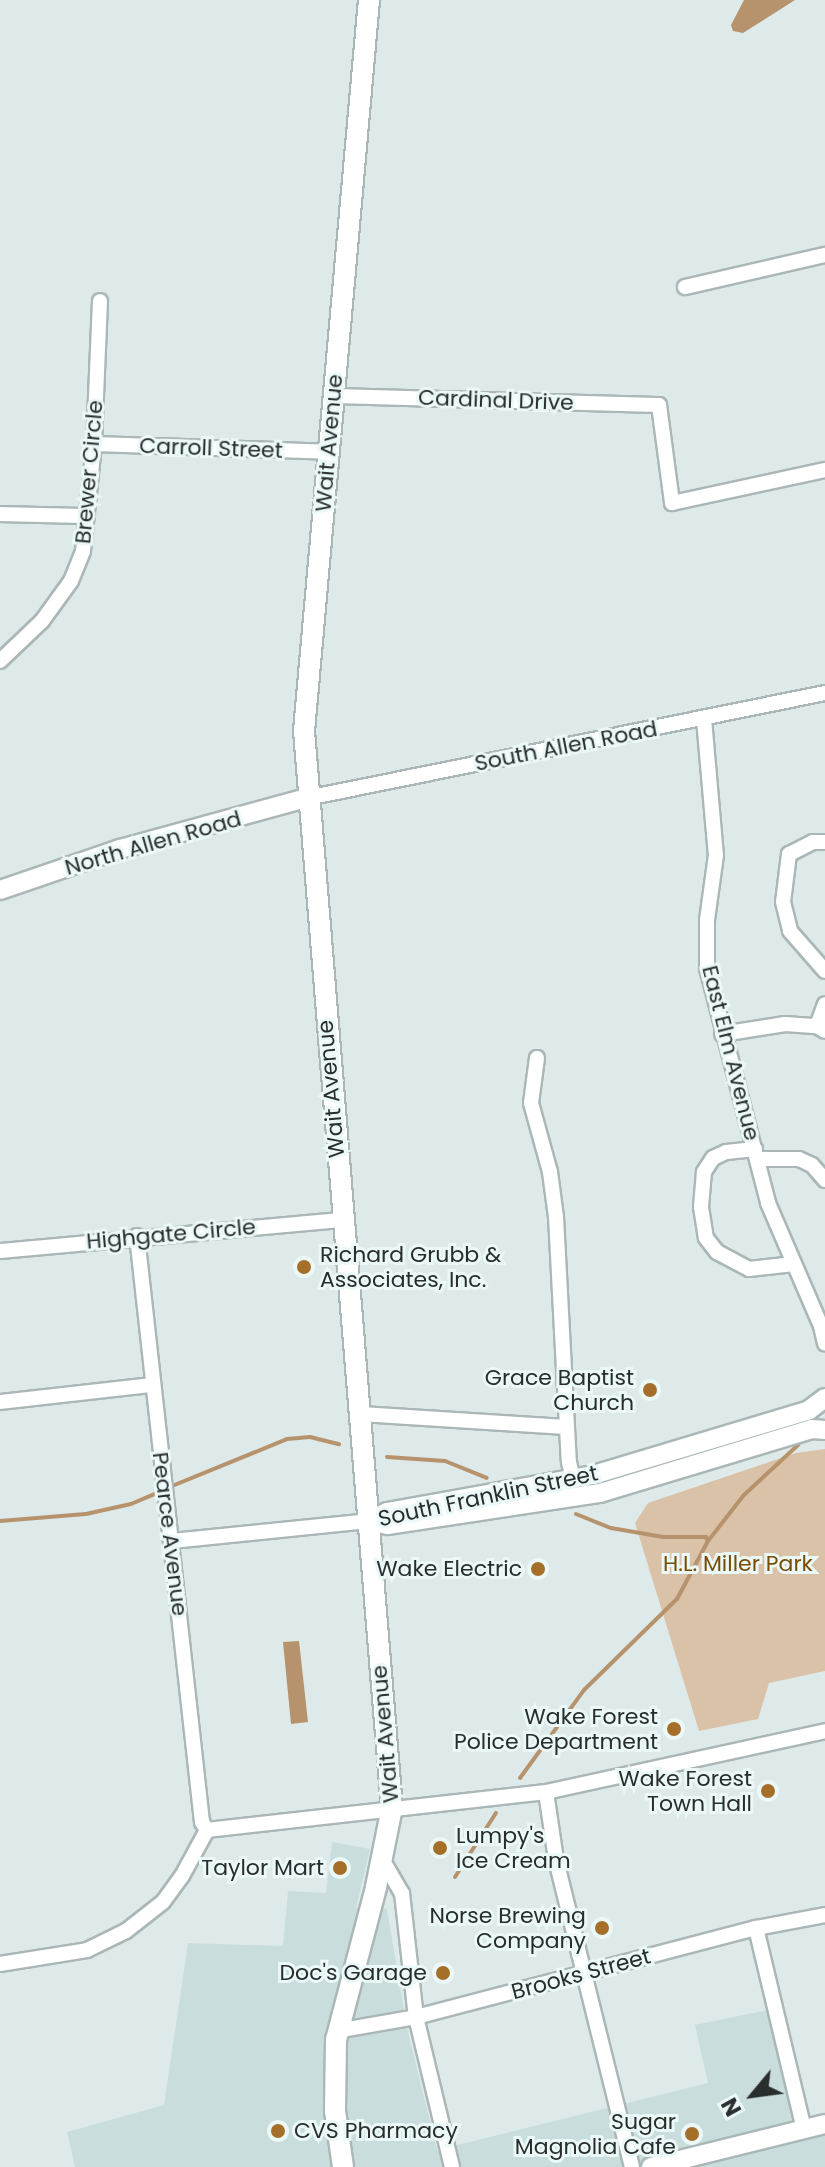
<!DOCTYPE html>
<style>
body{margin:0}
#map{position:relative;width:825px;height:2167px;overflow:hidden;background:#deeaea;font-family:Poppins,sans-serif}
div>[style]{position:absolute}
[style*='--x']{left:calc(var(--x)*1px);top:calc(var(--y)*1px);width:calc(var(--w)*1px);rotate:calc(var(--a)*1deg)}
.built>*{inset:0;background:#c9dddd}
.green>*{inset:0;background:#dac2a8}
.water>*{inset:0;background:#b6936c}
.stream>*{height:4px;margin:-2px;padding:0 2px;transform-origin:2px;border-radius:2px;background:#b6936c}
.roads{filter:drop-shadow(2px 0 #abb7b7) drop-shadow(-2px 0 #abb7b7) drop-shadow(0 2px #abb7b7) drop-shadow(0 -2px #abb7b7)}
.minor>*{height:14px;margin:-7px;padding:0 7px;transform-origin:7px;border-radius:7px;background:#fff}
.tertiary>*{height:18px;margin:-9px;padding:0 9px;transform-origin:9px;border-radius:9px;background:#fff}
.secondary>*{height:20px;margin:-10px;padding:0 10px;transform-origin:10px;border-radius:10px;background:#fff}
.dots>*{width:22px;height:22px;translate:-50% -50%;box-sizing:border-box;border:4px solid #ebf8f8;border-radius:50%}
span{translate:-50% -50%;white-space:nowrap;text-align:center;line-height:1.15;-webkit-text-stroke:6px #ebf8f8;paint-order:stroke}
.street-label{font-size:22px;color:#292d2d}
.poi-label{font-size:22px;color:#292d2d}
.left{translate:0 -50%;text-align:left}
.right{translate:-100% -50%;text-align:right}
.park-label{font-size:22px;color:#7a4c03}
.north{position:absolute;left:713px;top:2055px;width:80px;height:80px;-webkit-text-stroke:6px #ebf8f8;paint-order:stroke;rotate:241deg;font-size:22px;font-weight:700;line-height:32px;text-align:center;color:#292d2d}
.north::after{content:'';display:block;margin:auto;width:28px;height:36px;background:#292d2d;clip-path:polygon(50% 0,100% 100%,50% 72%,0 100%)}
</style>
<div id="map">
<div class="built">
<i style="clip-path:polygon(332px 1842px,370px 1849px,356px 1908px,387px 1909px,407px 2028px,437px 2150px,708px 2083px,695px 2025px,768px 2010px,798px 2136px,825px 2131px,825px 2167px,75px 2167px,67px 2132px,164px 2105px,188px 1943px,283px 1946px,288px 1891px,326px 1893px)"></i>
</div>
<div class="green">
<i style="clip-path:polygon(825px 1449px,825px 1671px,769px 1683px,758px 1719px,699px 1731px,635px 1523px,648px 1503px,796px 1453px)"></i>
</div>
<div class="water">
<i style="clip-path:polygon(744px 0,795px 0,743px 33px,733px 31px,731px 25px)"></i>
<i style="clip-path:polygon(299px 1641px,308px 1722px,291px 1724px,283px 1642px)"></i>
</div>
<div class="stream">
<i style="--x:387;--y:1457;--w:58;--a:3.9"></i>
<i style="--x:445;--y:1461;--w:45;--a:22"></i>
<i style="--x:172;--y:1486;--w:124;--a:-22.2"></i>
<i style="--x:287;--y:1439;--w:23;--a:-5"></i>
<i style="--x:310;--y:1437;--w:30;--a:14"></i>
<i style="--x:576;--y:1514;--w:38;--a:22"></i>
<i style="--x:611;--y:1528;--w:53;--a:9.8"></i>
<i style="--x:663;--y:1537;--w:43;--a:0"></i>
<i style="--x:706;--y:1537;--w:4;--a:63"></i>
<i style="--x:0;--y:1521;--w:86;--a:-4.7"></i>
<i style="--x:86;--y:1514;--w:46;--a:-12.5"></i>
<i style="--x:131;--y:1504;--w:26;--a:-23"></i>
<i style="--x:520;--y:1778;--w:109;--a:-54"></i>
<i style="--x:584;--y:1690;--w:130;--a:-44.4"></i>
<i style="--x:677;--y:1599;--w:66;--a:-61.9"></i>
<i style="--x:708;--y:1541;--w:58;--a:-52"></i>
<i style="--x:744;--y:1495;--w:74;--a:-42.8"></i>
<i style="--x:455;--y:1877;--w:76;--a:-57.4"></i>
</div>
<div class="roads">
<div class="minor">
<i style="--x:685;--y:287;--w:144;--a:-12.9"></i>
<i style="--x:333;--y:396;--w:326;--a:1.6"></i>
<i style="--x:659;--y:405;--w:99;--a:82.4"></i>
<i style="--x:672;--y:503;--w:157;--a:-12.2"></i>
<i style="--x:94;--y:444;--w:235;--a:1.9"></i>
<i style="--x:0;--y:514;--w:87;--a:1.3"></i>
<i style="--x:0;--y:661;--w:58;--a:-43.6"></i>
<i style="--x:42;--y:621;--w:49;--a:-54.1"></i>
<i style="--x:71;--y:581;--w:32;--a:-68"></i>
<i style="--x:83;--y:551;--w:108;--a:-84.1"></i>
<i style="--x:94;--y:444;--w:143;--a:-87.6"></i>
<i style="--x:704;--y:719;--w:137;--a:85"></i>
<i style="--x:716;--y:855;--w:66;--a:97.9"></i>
<i style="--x:707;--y:920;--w:48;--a:90"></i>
<i style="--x:707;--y:968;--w:243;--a:75.4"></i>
<i style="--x:768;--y:1203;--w:134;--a:66.7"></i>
<i style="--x:821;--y:1326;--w:18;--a:77"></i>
<i style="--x:307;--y:798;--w:529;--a:-11.46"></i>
<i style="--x:825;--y:842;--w:12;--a:180"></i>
<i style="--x:813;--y:842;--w:27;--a:153"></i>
<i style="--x:789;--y:854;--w:48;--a:97.1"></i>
<i style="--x:783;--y:902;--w:30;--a:76"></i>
<i style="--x:790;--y:931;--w:53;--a:48.8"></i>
<i style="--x:817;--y:1026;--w:23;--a:-70"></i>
<i style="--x:722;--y:1034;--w:64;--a:-9"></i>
<i style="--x:785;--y:1024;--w:32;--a:4"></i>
<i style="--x:817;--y:1026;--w:9;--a:32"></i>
<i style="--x:537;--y:1058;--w:45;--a:97.6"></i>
<i style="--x:531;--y:1103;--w:72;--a:74.6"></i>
<i style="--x:550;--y:1172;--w:45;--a:82.4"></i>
<i style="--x:556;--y:1217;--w:245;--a:87"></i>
<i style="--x:569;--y:1462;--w:17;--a:77"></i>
<i style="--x:755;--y:1149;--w:29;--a:174"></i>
<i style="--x:726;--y:1152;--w:14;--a:155"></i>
<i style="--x:713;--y:1158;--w:17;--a:123"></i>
<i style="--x:704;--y:1172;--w:35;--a:95"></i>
<i style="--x:701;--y:1207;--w:31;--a:81"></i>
<i style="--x:706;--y:1238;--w:18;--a:52"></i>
<i style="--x:717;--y:1252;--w:36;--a:28"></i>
<i style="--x:749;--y:1269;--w:45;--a:-6.3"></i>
<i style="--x:757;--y:1159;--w:42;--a:0"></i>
<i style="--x:799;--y:1159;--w:14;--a:25"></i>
<i style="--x:812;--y:1165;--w:20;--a:49"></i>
<i style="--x:137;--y:1236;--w:590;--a:83.67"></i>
<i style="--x:202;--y:1822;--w:9;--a:58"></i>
<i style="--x:0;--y:1251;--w:343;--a:-5.2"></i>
<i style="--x:0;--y:1402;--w:153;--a:-6.4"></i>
<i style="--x:360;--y:1414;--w:207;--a:3.6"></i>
<i style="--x:172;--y:1541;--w:197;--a:-5.8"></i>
<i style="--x:546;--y:1792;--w:69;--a:81.6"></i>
<i style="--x:556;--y:1860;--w:316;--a:76.1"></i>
<i style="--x:207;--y:1830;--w:341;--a:-6.4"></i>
<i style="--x:546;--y:1792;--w:286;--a:-12.3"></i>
<i style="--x:382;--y:1859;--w:39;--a:60"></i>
<i style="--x:402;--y:1893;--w:125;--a:83.6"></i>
<i style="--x:416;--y:2017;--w:154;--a:76.5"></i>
<i style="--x:756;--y:1928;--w:207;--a:76.6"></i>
<i style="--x:0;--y:1964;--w:88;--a:-9.1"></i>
<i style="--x:87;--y:1950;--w:43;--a:-26"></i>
<i style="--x:126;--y:1931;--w:47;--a:-38.1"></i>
<i style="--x:163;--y:1902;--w:32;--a:-54"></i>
<i style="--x:182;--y:1876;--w:52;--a:-61.5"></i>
<i style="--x:337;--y:2031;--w:80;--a:-10"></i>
<i style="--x:416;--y:2017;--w:351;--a:-14.7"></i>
<i style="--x:756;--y:1928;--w:70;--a:-10.7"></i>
</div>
<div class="tertiary">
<i style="--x:0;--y:890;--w:127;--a:-18.9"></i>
<i style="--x:120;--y:849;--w:194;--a:-15.3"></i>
<i style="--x:368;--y:1521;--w:21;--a:-25"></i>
<i style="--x:387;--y:1512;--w:209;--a:-10.2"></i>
<i style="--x:593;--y:1475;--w:226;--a:-16.7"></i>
<i style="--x:809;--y:1410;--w:20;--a:-37"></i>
<i style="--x:368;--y:1521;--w:20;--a:11"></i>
<i style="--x:388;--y:1525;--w:214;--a:-8.6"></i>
<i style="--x:600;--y:1493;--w:221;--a:-16.8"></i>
<i style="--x:812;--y:1429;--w:13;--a:4"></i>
<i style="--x:651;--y:2167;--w:179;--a:-13.9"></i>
</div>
<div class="secondary">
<i style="--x:343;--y:2167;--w:57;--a:-98.1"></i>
<i style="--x:335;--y:2111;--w:71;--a:-89.2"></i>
<i style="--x:336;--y:2040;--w:158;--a:-75.3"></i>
<i style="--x:376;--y:1887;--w:81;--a:-78.6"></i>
<i style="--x:392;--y:1808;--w:1081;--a:-94.67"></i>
<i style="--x:304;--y:731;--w:734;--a:-84.92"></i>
</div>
</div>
<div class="dots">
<i style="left:304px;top:1267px;background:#a56f2a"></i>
<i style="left:650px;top:1390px;background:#a56f2a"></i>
<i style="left:538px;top:1569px;background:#a56f2a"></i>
<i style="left:674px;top:1729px;background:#a56f2a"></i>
<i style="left:768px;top:1791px;background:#a56f2a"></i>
<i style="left:440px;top:1848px;background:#a56f2a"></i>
<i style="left:340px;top:1868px;background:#a56f2a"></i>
<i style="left:602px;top:1928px;background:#a56f2a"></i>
<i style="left:443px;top:1973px;background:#a56f2a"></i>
<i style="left:278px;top:2131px;background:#a56f2a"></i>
<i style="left:692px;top:2134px;background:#a56f2a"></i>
</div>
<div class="street-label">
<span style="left:496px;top:400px;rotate:2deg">Cardinal Drive</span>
<span style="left:329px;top:443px;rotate:-85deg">Wait Avenue</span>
<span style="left:211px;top:448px;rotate:2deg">Carroll Street</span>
<span style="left:89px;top:472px;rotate:-85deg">Brewer Circle</span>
<span style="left:566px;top:746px;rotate:-11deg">South Allen Road</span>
<span style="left:153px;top:843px;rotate:-16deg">North Allen Road</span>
<span style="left:731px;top:1053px;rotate:76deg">East Elm Avenue</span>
<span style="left:331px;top:1089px;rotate:-95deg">Wait Avenue</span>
<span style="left:171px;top:1234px;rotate:-5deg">Highgate Circle</span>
<span style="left:488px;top:1496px;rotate:-12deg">South Franklin Street</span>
<span style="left:170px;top:1534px;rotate:83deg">Pearce Avenue</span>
<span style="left:385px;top:1734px;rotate:-95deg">Wait Avenue</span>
<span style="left:581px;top:1974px;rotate:-15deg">Brooks Street</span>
</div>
<div class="poi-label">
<span class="left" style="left:320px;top:1267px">Richard Grubb &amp;<br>Associates, Inc.</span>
<span class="right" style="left:634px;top:1390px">Grace Baptist<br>Church</span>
<span class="right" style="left:522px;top:1569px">Wake Electric</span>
<span class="right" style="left:658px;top:1729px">Wake Forest<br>Police Department</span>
<span class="right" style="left:752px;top:1791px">Wake Forest<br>Town Hall</span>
<span class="left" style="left:456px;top:1848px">Lumpy's<br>Ice Cream</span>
<span class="right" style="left:324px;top:1868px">Taylor Mart</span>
<span class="right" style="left:586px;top:1928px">Norse Brewing<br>Company</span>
<span class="right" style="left:427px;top:1973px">Doc's Garage</span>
<span class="right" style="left:676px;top:2134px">Sugar<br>Magnolia Cafe</span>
<span class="left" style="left:294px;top:2131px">CVS Pharmacy</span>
</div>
<div class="park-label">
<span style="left:738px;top:1564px">H.L. Miller Park</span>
</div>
<div class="north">N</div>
</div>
